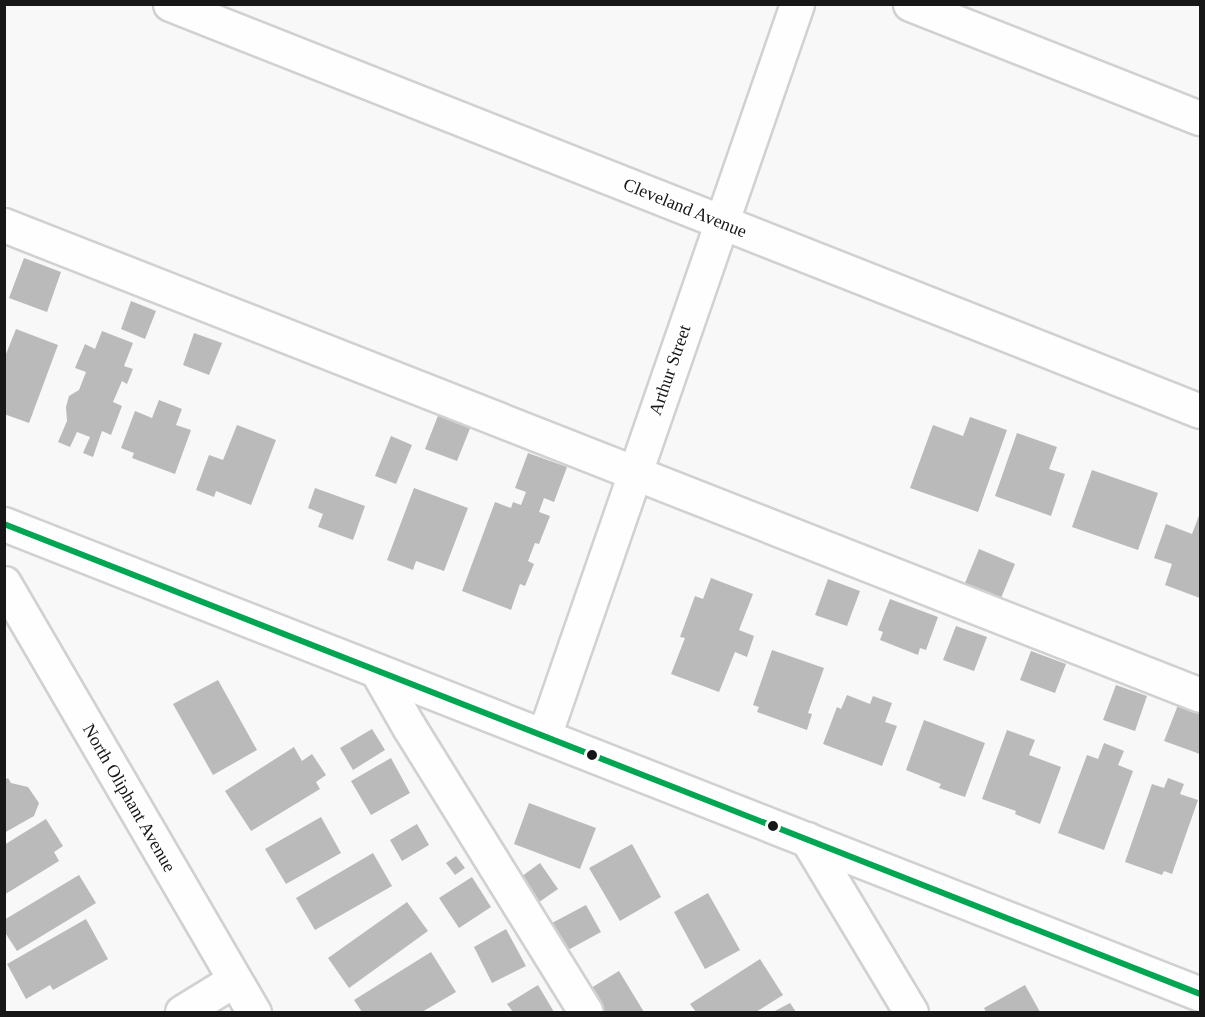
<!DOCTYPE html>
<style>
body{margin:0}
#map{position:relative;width:1205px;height:1017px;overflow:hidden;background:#f8f8f9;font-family:Georgia,serif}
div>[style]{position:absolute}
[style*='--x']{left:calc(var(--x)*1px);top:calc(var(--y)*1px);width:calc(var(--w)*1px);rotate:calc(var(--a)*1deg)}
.building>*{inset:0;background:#bababb}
.roads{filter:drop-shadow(2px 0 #d1d1d2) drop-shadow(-2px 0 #d1d1d2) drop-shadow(0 2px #d1d1d2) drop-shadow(0 -2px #d1d1d2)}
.minor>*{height:33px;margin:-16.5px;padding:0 16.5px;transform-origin:16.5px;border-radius:16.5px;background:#fefefe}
.bus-1>*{height:6px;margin:-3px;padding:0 3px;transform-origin:3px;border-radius:3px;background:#00a651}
.dots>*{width:16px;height:16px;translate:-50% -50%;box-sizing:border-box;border:3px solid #fff;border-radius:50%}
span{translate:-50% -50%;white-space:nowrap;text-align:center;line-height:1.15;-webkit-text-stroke:4.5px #fff;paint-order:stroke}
.street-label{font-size:18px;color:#171718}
.frame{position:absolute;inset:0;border:6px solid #171718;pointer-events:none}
</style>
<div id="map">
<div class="building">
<i style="clip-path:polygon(24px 258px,61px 272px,47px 312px,9px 298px)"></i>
<i style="clip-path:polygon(131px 301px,156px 311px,145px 339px,121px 329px)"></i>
<i style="clip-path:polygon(16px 329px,58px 345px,29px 423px,4px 414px,4px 359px)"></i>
<i style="clip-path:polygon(102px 331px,133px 343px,124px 366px,133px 369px,127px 384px,122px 381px,113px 402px,122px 406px,111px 435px,102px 431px,93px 457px,83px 453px,90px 437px,77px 432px,70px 447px,58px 442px,67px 421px,66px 407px,69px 396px,79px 390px,86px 372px,75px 368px,85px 344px,95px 349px)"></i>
<i style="clip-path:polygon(194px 333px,222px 343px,209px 375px,183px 365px)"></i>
<i style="clip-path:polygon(159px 400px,182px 409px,176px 425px,191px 430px,175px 474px,132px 458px,134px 453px,121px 448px,135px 411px,152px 418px)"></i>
<i style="clip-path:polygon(439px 413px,471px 426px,457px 461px,425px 449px)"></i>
<i style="clip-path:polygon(970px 417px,1007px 430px,978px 512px,910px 488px,933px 425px,963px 436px)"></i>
<i style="clip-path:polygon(237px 425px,276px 440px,251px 505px,216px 491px,214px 497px,196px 490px,209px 455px,223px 460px)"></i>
<i style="clip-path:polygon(1017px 433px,1057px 447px,1049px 469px,1065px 474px,1051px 516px,995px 496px)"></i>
<i style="clip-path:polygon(391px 436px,412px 445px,396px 484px,375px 476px)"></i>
<i style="clip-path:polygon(528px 453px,567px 467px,554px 502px,544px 498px,539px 512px,550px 516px,539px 544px,535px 543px,528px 561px,534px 564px,525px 586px,520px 584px,511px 610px,462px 591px,495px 502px,511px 508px,513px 502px,521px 505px,526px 492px,515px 488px)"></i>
<i style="clip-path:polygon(1092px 470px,1158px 493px,1138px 550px,1072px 527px)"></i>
<i style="clip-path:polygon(315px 488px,365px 506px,353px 540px,318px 527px,323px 514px,308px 508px)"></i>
<i style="clip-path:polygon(414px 488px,468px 508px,444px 571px,416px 561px,413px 570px,387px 560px)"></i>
<i style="clip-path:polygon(1200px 513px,1200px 598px,1165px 585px,1172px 564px,1154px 558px,1166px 524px,1192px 534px)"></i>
<i style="clip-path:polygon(979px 549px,1015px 564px,1001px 598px,965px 583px)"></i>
<i style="clip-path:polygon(711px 578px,753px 594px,739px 630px,754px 636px,747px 657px,735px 652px,719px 692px,671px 674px,685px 638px,680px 637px,695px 596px,703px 599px)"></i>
<i style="clip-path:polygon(828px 579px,860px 591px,847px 626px,815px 615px)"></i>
<i style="clip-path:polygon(890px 599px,938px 617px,926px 650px,920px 648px,918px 655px,880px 640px,883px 632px,878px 630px)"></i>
<i style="clip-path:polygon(956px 626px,987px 637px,974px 671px,943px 660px)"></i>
<i style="clip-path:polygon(772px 650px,824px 668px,808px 713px,812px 714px,807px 730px,757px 712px,759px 707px,753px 705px)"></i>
<i style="clip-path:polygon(1031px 651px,1066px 664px,1055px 693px,1020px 680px)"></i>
<i style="clip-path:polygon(218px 680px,257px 750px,213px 775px,173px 704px)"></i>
<i style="clip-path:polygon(1116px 685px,1147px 696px,1135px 731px,1103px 720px)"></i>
<i style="clip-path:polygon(847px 695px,870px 704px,873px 696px,892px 703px,885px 722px,897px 726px,882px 766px,823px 744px,837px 707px,841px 709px)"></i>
<i style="clip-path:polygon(1178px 705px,1200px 714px,1200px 754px,1164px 741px)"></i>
<i style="clip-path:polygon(924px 720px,985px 743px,965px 797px,939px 788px,941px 784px,906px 770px)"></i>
<i style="clip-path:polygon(372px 729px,385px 750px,353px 770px,340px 748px)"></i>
<i style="clip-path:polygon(1007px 730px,1035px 740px,1029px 755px,1061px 767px,1040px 824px,1015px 814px,1016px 811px,982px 799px)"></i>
<i style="clip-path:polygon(1104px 743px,1124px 751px,1118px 765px,1133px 771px,1104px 850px,1058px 833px,1087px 755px,1098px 759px)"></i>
<i style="clip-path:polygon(294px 747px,302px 761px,312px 754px,326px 775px,316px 782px,320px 789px,251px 831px,225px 791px)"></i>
<i style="clip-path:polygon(391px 758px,410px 793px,371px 815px,351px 781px)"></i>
<i style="clip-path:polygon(8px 778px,11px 783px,28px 787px,39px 803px,34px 816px,4px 833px,4px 780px)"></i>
<i style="clip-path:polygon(1168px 778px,1184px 784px,1180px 794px,1198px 800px,1172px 874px,1164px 871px,1162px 875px,1125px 862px,1152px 784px,1164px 788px)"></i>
<i style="clip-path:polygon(529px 803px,596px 828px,580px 869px,514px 844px)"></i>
<i style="clip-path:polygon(321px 817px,341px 853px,286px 884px,265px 849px)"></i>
<i style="clip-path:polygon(46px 819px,63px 846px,54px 852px,59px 861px,4px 895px,4px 845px)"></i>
<i style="clip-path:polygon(417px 824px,429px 845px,402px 861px,390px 840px)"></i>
<i style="clip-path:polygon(632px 844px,661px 897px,620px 921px,589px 868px)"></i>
<i style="clip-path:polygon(373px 853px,392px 886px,315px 930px,296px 898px)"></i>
<i style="clip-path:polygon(456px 856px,465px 868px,455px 875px,446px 863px)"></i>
<i style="clip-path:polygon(540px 863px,558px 889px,532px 907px,514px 882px)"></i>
<i style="clip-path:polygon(79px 875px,96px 903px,17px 951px,4px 931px,4px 920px)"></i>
<i style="clip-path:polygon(472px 877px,491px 907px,459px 928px,439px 898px)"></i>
<i style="clip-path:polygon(708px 893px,740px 950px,705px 969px,674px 912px)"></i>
<i style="clip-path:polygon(407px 902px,428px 931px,349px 988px,328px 958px)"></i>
<i style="clip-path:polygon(586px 905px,601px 932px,568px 950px,552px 923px)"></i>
<i style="clip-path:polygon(86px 919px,108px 959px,53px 990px,50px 985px,26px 999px,7px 964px)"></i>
<i style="clip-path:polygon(506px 929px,526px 966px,492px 983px,474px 947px)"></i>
<i style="clip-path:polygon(431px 952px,456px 992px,422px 1012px,362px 1012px,354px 1000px)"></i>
<i style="clip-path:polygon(760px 959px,783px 995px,756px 1012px,696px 1012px,690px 1004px)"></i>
<i style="clip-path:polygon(619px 971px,644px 1012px,599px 1012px,586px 991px)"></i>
<i style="clip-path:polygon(538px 985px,554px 1012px,513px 1012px,507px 1004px)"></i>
<i style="clip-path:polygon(1025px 985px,1040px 1012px,986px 1012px,984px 1008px)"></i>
<i style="clip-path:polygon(790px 1003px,796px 1012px,773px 1012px)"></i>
</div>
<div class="roads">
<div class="minor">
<i style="--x:170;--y:4;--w:1107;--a:21.56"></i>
<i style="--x:910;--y:4;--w:312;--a:21.5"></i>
<i style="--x:4;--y:225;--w:1285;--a:21.45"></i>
<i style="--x:4;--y:524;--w:1285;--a:21.45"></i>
<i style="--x:4;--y:583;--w:497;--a:59.8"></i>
<i style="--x:377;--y:671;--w:64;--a:60.3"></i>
<i style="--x:409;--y:727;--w:335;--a:58.2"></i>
<i style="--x:544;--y:736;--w:774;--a:-70.93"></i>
<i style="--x:807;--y:839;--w:202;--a:59"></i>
<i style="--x:182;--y:1012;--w:61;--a:-31.6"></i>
</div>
</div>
<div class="bus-1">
<i style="--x:4;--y:524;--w:1285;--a:21.45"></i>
</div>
<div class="dots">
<i style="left:592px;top:755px;background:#171718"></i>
<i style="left:773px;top:826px;background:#171718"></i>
</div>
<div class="street-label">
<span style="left:685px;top:208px;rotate:22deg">Cleveland Avenue</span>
<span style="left:670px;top:370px;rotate:-71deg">Arthur Street</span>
<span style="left:129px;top:798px;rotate:60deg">North Oliphant Avenue</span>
</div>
<div class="frame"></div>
</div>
